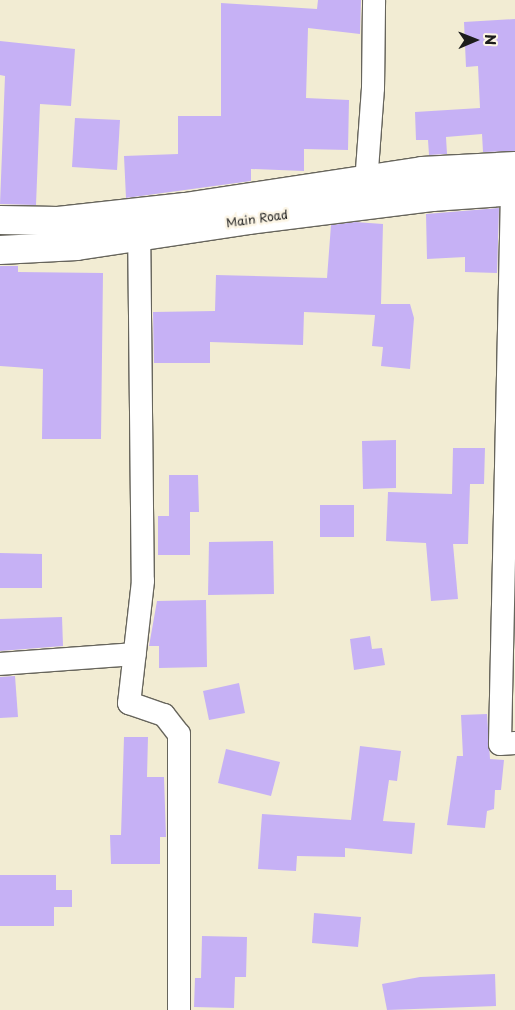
<!DOCTYPE html>
<style>
body{margin:0}
#map{position:relative;width:515px;height:1010px;overflow:hidden;background:#f2ecd3;font-family:"Playpen Sans",sans-serif}
div>[style]{position:absolute}
[style*='--x']{left:calc(var(--x)*1px);top:calc(var(--y)*1px);width:calc(var(--w)*1px);rotate:calc(var(--a)*1deg)}
.building>*{inset:0;background:#c6b1f5}
.roads{filter:drop-shadow(1px 0 #67655c) drop-shadow(-1px 0 #67655c) drop-shadow(0 1px #67655c) drop-shadow(0 -1px #67655c)}
.minor>*{height:22px;margin:-11px;padding:0 11px;transform-origin:11px;border-radius:11px;background:#fff}
.major>*{height:28px;margin:-14px;padding:0 14px;transform-origin:14px;border-radius:14px;background:#fff}
span{translate:-50% -50%;white-space:nowrap;text-align:center;line-height:1.15;-webkit-text-stroke:5px #fcf5e5;paint-order:stroke}
.street-label{font-size:12px;color:#1c1c1c}
.north{position:absolute;left:450px;top:15px;width:50px;height:50px;-webkit-text-stroke:4px #fcf5e5;paint-order:stroke;rotate:89deg;font-size:14px;font-weight:700;line-height:20px;text-align:center;color:#1c1c1c}
.north::after{content:'';display:block;margin:auto;width:18px;height:22px;background:#1c1c1c;clip-path:polygon(50% 0,100% 100%,50% 72%,0 100%)}
</style>
<div id="map">
<div class="building">
<i style="clip-path:polygon(318px 0,361px 0,360px 34px,308px 28px,306px 98px,349px 100px,348px 150px,304px 149px,304px 171px,251px 169px,251px 181px,126px 198px,124px 156px,178px 154px,178px 116px,221px 116px,221px 3px,317px 9px)"></i>
<i style="clip-path:polygon(515px 19px,515px 151px,483px 152px,482px 134px,446px 137px,447px 154px,429px 155px,428px 140px,416px 140px,415px 112px,480px 108px,478px 66px,466px 67px,464px 22px)"></i>
<i style="clip-path:polygon(0 41px,75px 49px,71px 106px,40px 104px,36px 205px,0 204px,5px 76px,0 75px)"></i>
<i style="clip-path:polygon(75px 118px,120px 120px,117px 170px,72px 167px)"></i>
<i style="clip-path:polygon(499px 208px,497px 273px,465px 272px,465px 257px,427px 259px,426px 214px)"></i>
<i style="clip-path:polygon(355px 222px,383px 224px,381px 304px,410px 304px,414px 318px,410px 369px,381px 366px,383px 347px,372px 346px,375px 315px,304px 312px,303px 345px,210px 342px,210px 363px,154px 363px,153px 312px,215px 311px,216px 275px,327px 278px,331px 225px)"></i>
<i style="clip-path:polygon(0 266px,18px 266px,18px 272px,103px 273px,101px 439px,42px 439px,43px 369px,0 366px)"></i>
<i style="clip-path:polygon(396px 440px,396px 488px,363px 489px,362px 441px)"></i>
<i style="clip-path:polygon(453px 448px,485px 448px,484px 484px,470px 484px,468px 544px,453px 544px,458px 599px,431px 601px,426px 543px,386px 541px,388px 492px,452px 494px)"></i>
<i style="clip-path:polygon(169px 475px,198px 475px,199px 512px,190px 512px,190px 555px,158px 555px,158px 516px,169px 516px)"></i>
<i style="clip-path:polygon(320px 505px,354px 505px,354px 537px,320px 537px)"></i>
<i style="clip-path:polygon(273px 541px,274px 594px,208px 595px,209px 542px)"></i>
<i style="clip-path:polygon(0 553px,42px 554px,42px 588px,0 588px)"></i>
<i style="clip-path:polygon(206px 600px,207px 667px,159px 668px,159px 646px,149px 646px,157px 601px)"></i>
<i style="clip-path:polygon(62px 617px,63px 646px,0 651px,0 619px)"></i>
<i style="clip-path:polygon(370px 636px,372px 649px,382px 648px,385px 665px,354px 670px,350px 639px)"></i>
<i style="clip-path:polygon(15px 676px,18px 717px,0 718px,0 677px)"></i>
<i style="clip-path:polygon(239px 683px,245px 713px,209px 720px,203px 691px)"></i>
<i style="clip-path:polygon(487px 714px,490px 759px,504px 760px,501px 790px,495px 790px,494px 809px,487px 811px,485px 828px,447px 825px,457px 756px,463px 756px,461px 715px)"></i>
<i style="clip-path:polygon(124px 737px,148px 737px,147px 777px,164px 777px,166px 837px,160px 837px,160px 864px,111px 864px,110px 835px,121px 835px)"></i>
<i style="clip-path:polygon(360px 746px,401px 751px,397px 781px,389px 780px,383px 821px,415px 823px,412px 854px,345px 848px,345px 857px,297px 856px,296px 871px,258px 869px,262px 814px,351px 820px)"></i>
<i style="clip-path:polygon(226px 749px,280px 762px,271px 796px,218px 783px)"></i>
<i style="clip-path:polygon(0 875px,56px 875px,56px 890px,72px 890px,72px 907px,54px 907px,54px 926px,0 926px)"></i>
<i style="clip-path:polygon(314px 913px,361px 917px,358px 947px,312px 943px)"></i>
<i style="clip-path:polygon(202px 936px,247px 937px,246px 977px,235px 977px,234px 1008px,194px 1007px,195px 978px,201px 978px)"></i>
<i style="clip-path:polygon(495px 974px,496px 1006px,387px 1010px,382px 984px,420px 977px)"></i>
</div>
<div class="roads">
<div class="minor">
<i style="--x:512;--y:192;--w:552;--a:91.25"></i>
<i style="--x:500;--y:744;--w:15;--a:-4"></i>
<i style="--x:365;--y:197;--w:109;--a:-85.8"></i>
<i style="--x:373;--y:88;--w:88;--a:-89.3"></i>
<i style="--x:139;--y:220;--w:361;--a:89.4"></i>
<i style="--x:143;--y:581;--w:123;--a:96.5"></i>
<i style="--x:129;--y:703;--w:37;--a:19"></i>
<i style="--x:164;--y:715;--w:24;--a:52"></i>
<i style="--x:179;--y:734;--w:276;--a:90"></i>
<i style="--x:0;--y:664;--w:135;--a:-4.2"></i>
</div>
<div class="major">
<i style="--x:0;--y:220;--w:58;--a:1"></i>
<i style="--x:58;--y:221;--w:128;--a:-6.3"></i>
<i style="--x:185;--y:207;--w:240;--a:-8.6"></i>
<i style="--x:422;--y:171;--w:93;--a:-3.1"></i>
<i style="--x:0;--y:250;--w:77;--a:-3"></i>
<i style="--x:77;--y:246;--w:173;--a:-8.6"></i>
<i style="--x:248;--y:220;--w:185;--a:-7.1"></i>
<i style="--x:432;--y:197;--w:83;--a:-4.1"></i>
</div>
</div>
<div class="street-label">
<span style="left:257px;top:219px;rotate:-8deg">Main Road</span>
</div>
<div class="north">N</div>
</div>
